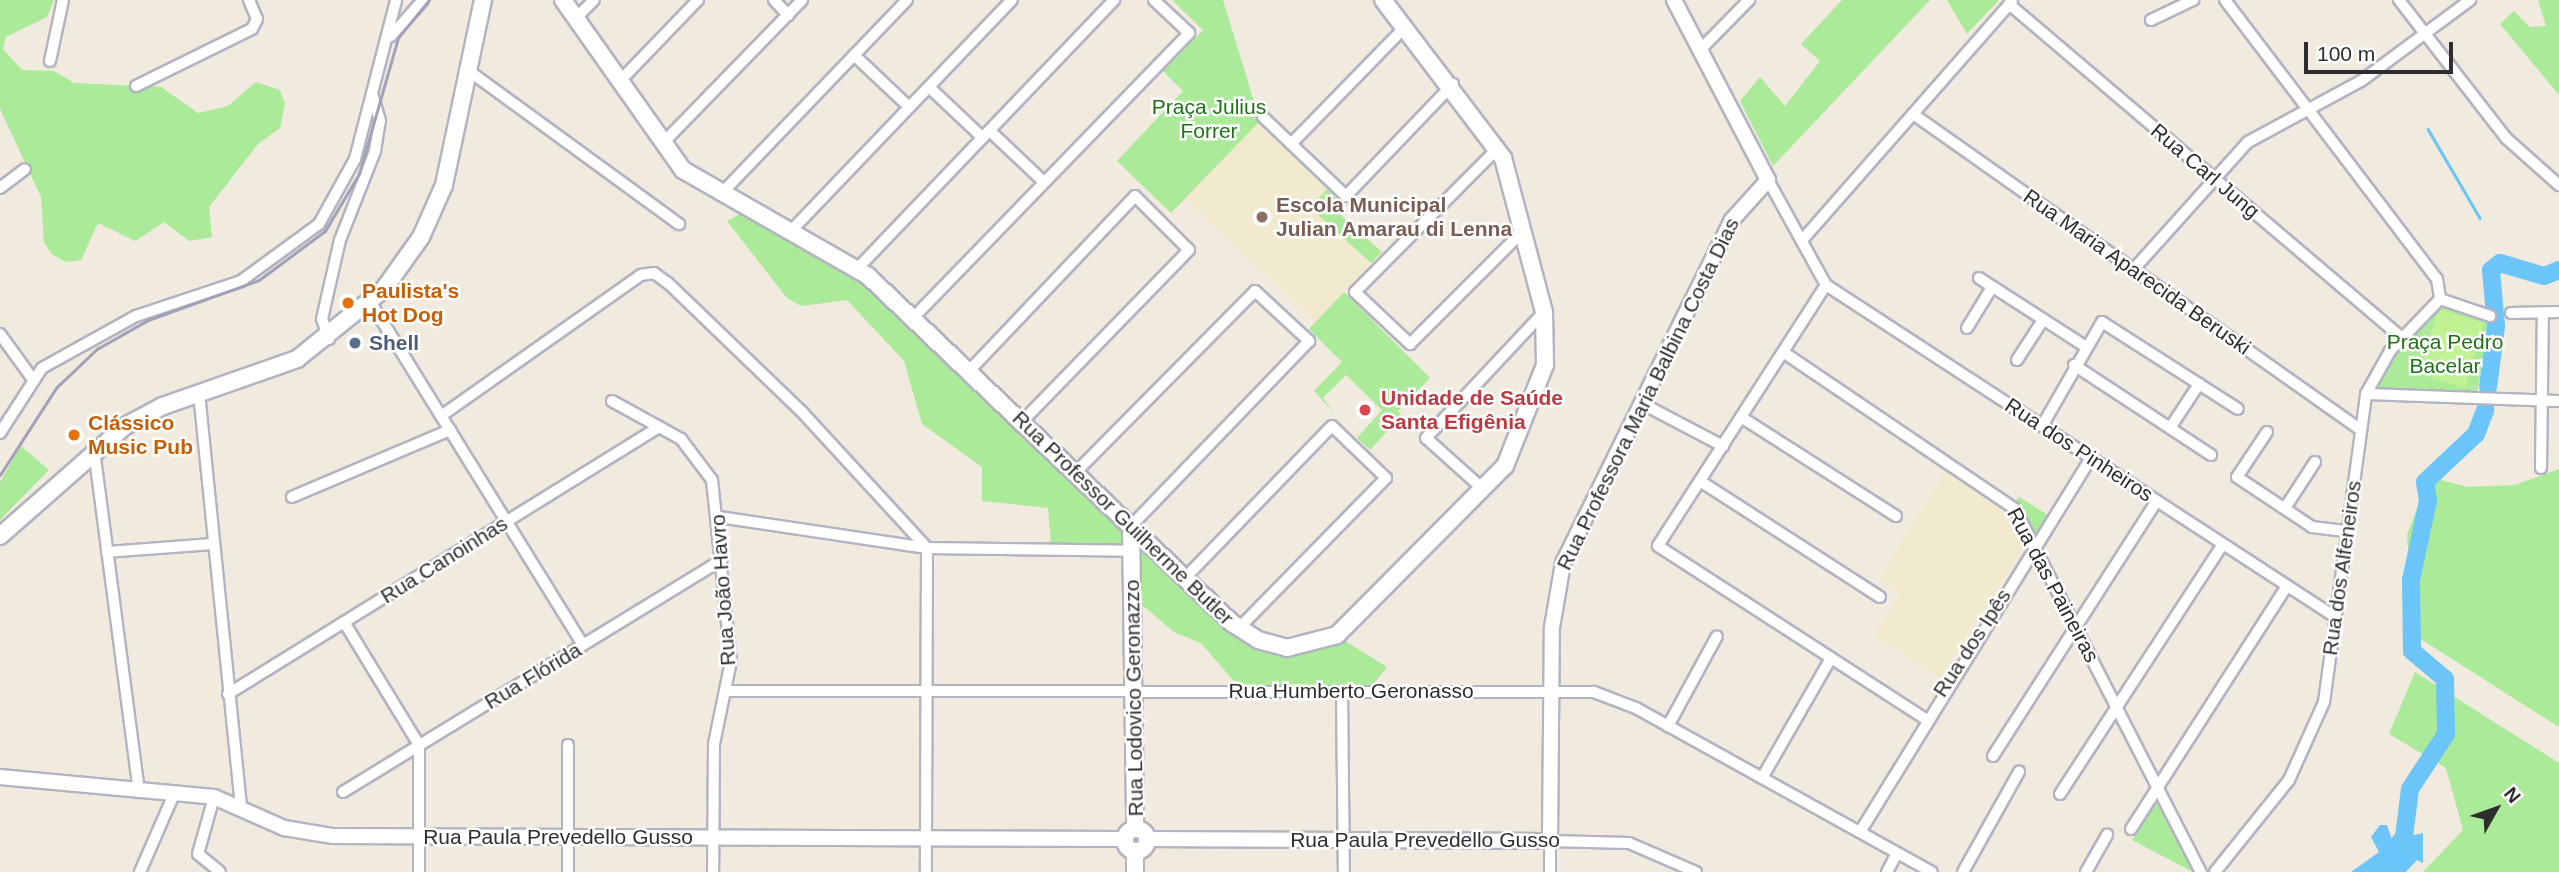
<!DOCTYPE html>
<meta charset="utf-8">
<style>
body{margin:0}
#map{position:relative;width:2559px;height:872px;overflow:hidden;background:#f0eadf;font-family:Helvetica,sans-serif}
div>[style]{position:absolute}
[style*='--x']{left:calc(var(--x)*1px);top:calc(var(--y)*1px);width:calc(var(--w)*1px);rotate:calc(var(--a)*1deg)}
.education>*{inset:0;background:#f2eace}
.green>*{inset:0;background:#abea98}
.pitch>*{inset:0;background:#c0f293}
.water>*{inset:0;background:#6bc5f9}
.stream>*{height:2.5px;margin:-1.25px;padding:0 1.25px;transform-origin:1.25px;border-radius:1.25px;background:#6bc5f9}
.river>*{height:18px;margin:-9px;padding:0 9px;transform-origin:9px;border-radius:9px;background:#6bc5f9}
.roads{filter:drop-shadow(2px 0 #b3b4c2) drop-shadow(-2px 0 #b3b4c2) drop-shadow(0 2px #b3b4c2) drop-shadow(0 -2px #b3b4c2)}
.minor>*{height:10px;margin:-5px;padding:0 5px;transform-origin:5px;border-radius:5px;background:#fff}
.tertiary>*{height:14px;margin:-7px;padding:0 7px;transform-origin:7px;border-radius:7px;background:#fff}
.secondary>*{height:16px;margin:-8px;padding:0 8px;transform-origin:8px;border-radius:8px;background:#fff}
.secondary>.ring{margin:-8px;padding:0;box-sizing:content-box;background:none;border:16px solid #fff;border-radius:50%}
.rail>*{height:2.5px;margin:-1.25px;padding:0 1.25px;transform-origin:1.25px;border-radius:1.25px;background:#a1a2b9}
.dots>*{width:19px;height:19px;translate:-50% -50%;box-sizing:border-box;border:4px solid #fff;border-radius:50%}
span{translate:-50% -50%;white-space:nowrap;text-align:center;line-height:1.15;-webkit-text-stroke:5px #fff;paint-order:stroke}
.park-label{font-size:21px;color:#1e7415}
.street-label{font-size:21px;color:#2e2e2e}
.education-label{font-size:21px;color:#785e54;font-weight:700}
.left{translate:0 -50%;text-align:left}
.food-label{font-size:21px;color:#c56008;font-weight:700}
.service-label{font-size:21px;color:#4e5e75;font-weight:700}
.health-label{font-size:21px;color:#be3a42;font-weight:700}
.north{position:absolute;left:2461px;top:774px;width:70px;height:70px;-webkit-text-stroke:5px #fff;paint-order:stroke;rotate:50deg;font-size:19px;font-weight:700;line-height:28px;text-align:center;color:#2e2e2e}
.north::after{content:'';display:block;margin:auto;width:24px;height:32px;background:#2e2e2e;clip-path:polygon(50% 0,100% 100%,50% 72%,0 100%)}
.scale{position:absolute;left:2304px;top:42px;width:149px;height:32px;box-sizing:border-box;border:4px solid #2e2e2e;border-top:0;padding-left:9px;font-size:21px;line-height:24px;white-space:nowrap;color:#2e2e2e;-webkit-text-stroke:5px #fff;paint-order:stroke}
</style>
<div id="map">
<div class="education">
<i style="clip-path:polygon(1257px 123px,1327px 189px,1311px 208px,1371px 263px,1315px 322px,1185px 199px)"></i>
<i style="clip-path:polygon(1947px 469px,2002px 511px,2024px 548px,1941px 678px,1874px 636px,1900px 594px,1879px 578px)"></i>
</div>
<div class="green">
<i style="clip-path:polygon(0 0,54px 0,47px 17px,6px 37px,3px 49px,22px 70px,54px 71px,74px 83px,161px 87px,198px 113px,228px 106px,256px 82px,280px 90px,285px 104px,280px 128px,258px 144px,209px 207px,212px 237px,189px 241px,164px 222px,135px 241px,98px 223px,81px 260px,66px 262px,52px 254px,44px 243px,41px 197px,0 109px)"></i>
<i style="clip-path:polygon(1172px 0,1223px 0,1260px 121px,1171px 213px,1117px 161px,1183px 91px,1163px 71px,1203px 30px)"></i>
<i style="clip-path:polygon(1842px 0,1930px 0,1773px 166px,1740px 101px,1760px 77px,1785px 106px,1820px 61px,1801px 44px)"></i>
<i style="clip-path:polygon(1947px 0,1999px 0,1967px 34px)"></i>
<i style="clip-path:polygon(2538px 0,2559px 0,2559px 95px,2500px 24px,2514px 11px,2530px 27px,2546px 26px)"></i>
<i style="clip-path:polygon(1327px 189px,1343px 205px,1337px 212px,1382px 252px,1371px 263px,1310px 208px)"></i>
<i style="clip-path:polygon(742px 213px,858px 275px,1125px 527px,1126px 546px,1051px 545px,1048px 508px,982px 501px,982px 467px,922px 424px,904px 361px,847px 300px,801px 306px,787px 298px,727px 221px)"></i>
<i style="clip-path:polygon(1344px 292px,1430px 378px,1398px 411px,1417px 435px,1399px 418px,1370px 450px,1357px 438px,1382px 410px,1346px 375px,1323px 398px,1334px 413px,1314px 391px,1342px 362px,1309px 329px)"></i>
<i style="clip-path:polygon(2441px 302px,2489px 320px,2477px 393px,2373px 388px,2391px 355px)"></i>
<i style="clip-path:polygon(21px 446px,49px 470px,0 520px,0 482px)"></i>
<i style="clip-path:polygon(2559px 469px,2559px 727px,2416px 636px,2407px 535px,2429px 477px,2468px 487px,2515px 485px)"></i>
<i style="clip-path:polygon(2019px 497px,2048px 515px,2036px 534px,2016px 500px)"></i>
<i style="clip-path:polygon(1140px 543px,1223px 622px,1292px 654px,1342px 639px,1387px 667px,1371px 687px,1237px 685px,1201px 643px,1174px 632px,1141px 604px)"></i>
<i style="clip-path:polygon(2415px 672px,2559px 763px,2559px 872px,2423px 872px,2463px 830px,2446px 768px,2389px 734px)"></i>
<i style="clip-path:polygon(2156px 801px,2193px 872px,2132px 840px)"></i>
</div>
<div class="pitch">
<i style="clip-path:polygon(2438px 309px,2484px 323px,2465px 388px,2419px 374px)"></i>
</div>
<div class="water">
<i style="clip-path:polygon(2380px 825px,2387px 825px,2392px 840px,2423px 833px,2423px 863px,2417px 860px,2406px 872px,2351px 872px,2379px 852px,2371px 837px)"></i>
</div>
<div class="stream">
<i style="--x:2428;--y:129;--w:103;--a:59.7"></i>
<i style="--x:2498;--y:258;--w:5;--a:68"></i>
</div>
<div class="river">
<i style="--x:2488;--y:387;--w:62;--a:-82.5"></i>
<i style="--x:2496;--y:326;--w:56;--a:-95.1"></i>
<i style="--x:2491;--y:270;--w:11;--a:-38"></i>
<i style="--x:2500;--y:263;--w:46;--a:16.5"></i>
<i style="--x:2544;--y:276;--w:16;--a:-22"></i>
<i style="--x:2376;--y:872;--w:45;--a:-51.3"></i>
<i style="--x:2404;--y:837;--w:48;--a:-82.9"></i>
<i style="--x:2410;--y:789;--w:66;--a:-56.8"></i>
<i style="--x:2446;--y:734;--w:55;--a:-91"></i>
<i style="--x:2445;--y:679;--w:43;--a:-139.7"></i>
<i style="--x:2412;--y:651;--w:71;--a:-90.8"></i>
<i style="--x:2411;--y:580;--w:81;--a:-77.9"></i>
<i style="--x:2428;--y:501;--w:19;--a:-99"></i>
<i style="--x:2425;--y:482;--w:70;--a:-43.3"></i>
<i style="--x:2476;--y:434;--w:26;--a:-69"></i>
</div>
<div class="roads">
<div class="minor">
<i style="--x:774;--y:0;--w:21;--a:47"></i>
<i style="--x:2225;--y:0;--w:350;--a:52.8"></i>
<i style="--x:2437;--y:279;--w:20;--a:81"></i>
<i style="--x:2399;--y:0;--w:175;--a:52.2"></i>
<i style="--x:2506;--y:138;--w:71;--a:41.6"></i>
<i style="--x:2009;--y:4;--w:516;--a:40.36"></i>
<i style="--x:576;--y:18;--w:25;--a:-45"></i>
<i style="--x:2151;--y:20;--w:47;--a:-25.5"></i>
<i style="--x:391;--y:36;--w:48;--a:-48.4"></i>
<i style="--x:1701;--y:49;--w:69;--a:-45.6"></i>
<i style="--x:854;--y:55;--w:76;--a:43.4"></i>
<i style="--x:50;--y:61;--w:62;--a:-78"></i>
<i style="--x:469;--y:71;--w:260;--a:36.1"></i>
<i style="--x:619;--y:82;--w:114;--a:-46.1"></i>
<i style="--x:136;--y:86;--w:129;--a:-26.2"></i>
<i style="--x:252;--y:29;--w:11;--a:-63"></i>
<i style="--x:257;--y:19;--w:21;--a:-113"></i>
<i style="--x:929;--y:87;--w:74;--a:43.4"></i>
<i style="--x:1913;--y:114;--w:548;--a:35.2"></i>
<i style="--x:1263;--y:117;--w:115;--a:43.6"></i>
<i style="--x:1346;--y:196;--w:155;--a:-46.3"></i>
<i style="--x:990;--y:131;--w:74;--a:43.4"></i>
<i style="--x:662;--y:144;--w:201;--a:-45.8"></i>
<i style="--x:1291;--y:144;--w:163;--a:-45.7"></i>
<i style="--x:1498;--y:148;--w:203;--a:134.8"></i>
<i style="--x:1355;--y:292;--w:76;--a:43.4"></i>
<i style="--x:1410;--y:344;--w:161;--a:-45"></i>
<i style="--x:1768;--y:180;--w:120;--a:61.1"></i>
<i style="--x:0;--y:188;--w:31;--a:-37"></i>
<i style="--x:720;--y:195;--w:270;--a:-46.2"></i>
<i style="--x:790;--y:232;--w:321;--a:-46.3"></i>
<i style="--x:1804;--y:238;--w:315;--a:-48.7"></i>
<i style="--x:858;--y:268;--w:371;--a:-46.3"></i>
<i style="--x:2133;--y:270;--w:172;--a:-48.1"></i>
<i style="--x:2248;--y:142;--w:128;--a:-28.4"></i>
<i style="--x:2361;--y:81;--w:136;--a:-36.6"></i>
<i style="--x:1979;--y:278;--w:127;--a:32.8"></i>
<i style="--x:1826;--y:285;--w:310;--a:122.8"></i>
<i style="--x:1658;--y:546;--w:317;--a:32.9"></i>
<i style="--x:1826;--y:285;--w:604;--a:33.11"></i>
<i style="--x:2440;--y:299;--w:53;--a:18.8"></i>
<i style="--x:371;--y:303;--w:402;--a:58.2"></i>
<i style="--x:2511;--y:313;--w:48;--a:-1.2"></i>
<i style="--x:913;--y:318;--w:397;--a:-45.9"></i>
<i style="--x:1189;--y:33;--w:48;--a:-136.7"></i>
<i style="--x:1967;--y:328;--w:48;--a:-58.6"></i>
<i style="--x:0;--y:334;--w:54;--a:54"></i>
<i style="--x:329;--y:339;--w:21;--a:-109"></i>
<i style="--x:322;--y:319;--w:81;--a:-77.2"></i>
<i style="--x:340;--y:240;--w:96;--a:-68.5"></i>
<i style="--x:375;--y:151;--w:30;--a:-81"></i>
<i style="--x:380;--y:121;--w:25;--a:-106"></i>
<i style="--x:1783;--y:352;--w:280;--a:34.1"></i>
<i style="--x:2015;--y:509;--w:408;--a:62.9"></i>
<i style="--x:2017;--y:360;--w:48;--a:-57"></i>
<i style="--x:2074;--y:365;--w:164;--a:33.3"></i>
<i style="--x:969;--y:371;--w:241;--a:-46.5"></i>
<i style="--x:1135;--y:196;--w:76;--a:45"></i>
<i style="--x:1189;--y:250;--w:240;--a:134.2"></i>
<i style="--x:199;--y:393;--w:416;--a:84.2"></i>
<i style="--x:2366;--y:394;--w:193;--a:2.1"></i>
<i style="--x:612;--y:401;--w:79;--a:28.8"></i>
<i style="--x:681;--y:439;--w:51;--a:52.9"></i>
<i style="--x:712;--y:480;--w:182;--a:84"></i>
<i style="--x:731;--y:661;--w:85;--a:101.6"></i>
<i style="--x:714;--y:744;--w:128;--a:90.4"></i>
<i style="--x:1641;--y:403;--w:93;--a:27.7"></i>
<i style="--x:441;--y:416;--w:245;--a:-35.2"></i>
<i style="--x:641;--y:275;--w:13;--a:-9"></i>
<i style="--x:654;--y:273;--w:17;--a:36"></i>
<i style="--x:668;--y:283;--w:187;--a:43.9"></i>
<i style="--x:803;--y:413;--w:183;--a:47.4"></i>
<i style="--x:927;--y:548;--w:324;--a:90.2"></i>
<i style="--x:1741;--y:417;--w:184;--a:32.6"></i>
<i style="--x:2042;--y:426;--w:120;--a:-60"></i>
<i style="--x:2102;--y:322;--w:161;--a:32.6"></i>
<i style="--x:2170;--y:428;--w:53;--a:-56.6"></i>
<i style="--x:2267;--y:432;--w:54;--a:123.7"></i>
<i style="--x:2237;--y:477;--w:90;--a:33.7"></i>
<i style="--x:2312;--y:527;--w:35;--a:7"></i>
<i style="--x:0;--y:433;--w:77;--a:-57.1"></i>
<i style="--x:42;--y:368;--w:107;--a:-29"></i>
<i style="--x:136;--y:316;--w:111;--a:-18.4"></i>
<i style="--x:241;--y:281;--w:97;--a:-36.2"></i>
<i style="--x:319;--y:224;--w:74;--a:-61"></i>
<i style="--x:355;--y:159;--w:164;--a:-75.5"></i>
<i style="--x:94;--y:450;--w:345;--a:82.5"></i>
<i style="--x:2541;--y:468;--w:155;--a:-89.3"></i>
<i style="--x:1075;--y:473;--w:256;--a:-45.3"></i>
<i style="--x:1255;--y:291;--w:74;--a:42.8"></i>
<i style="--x:1309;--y:341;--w:257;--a:133.9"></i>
<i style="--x:1700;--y:481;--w:214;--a:32.8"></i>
<i style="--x:1483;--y:489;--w:76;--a:-138.2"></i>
<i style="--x:1426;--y:438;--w:173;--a:-46.9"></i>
<i style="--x:292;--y:497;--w:172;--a:-23"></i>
<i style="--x:2285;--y:508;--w:55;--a:-56.9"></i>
<i style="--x:719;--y:517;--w:210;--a:8.5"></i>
<i style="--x:927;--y:548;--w:205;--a:0.8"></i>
<i style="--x:107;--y:552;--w:107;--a:-4.3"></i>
<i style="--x:1185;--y:578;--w:211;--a:-46"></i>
<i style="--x:1332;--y:426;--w:75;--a:43.9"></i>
<i style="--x:1386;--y:478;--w:210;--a:134.4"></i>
<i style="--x:344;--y:622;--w:144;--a:58.6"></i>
<i style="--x:419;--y:745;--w:127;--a:90"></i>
<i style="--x:725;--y:691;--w:869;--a:0.07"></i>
<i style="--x:1594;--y:692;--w:45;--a:20.9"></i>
<i style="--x:1636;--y:708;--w:338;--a:29"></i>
<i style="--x:1342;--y:691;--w:181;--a:89.4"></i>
<i style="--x:228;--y:694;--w:507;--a:-31.78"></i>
<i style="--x:1668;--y:726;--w:102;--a:-61.4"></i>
<i style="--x:1993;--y:756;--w:303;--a:-57.3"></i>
<i style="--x:1762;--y:778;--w:138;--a:-60.1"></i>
<i style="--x:343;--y:792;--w:444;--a:-31.5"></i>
<i style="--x:2060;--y:794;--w:298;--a:-56.9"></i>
<i style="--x:214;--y:797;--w:59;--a:105.7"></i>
<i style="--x:198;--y:854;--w:28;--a:39"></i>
<i style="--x:2131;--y:829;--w:289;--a:-57.3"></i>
<i style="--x:1860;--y:832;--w:440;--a:-58.3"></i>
<i style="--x:140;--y:872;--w:85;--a:-66.4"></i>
<i style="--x:568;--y:872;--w:127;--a:-90"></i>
<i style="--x:1550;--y:872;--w:31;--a:-90"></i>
<i style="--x:1550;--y:841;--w:79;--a:1.5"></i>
<i style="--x:1629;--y:843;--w:73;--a:23.4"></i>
<i style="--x:1887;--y:872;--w:21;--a:-62"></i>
<i style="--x:1963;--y:872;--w:115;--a:-60.8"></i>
<i style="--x:2086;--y:872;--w:43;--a:-60.4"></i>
<i style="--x:2215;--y:872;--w:118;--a:-51.2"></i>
<i style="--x:2289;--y:780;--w:85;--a:-65.8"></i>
<i style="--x:2324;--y:702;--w:311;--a:-82.2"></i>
<i style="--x:2366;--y:394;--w:49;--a:-60.8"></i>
<i style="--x:2390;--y:351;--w:72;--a:-46.1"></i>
</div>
<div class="tertiary">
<i style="--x:0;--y:777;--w:215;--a:5.3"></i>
<i style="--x:214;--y:797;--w:77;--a:23.9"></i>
<i style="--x:284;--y:828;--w:50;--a:9.3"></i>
<i style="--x:333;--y:836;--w:791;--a:0.22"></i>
<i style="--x:1147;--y:839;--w:403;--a:0.3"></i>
<i style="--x:1550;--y:841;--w:214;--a:-89.5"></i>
<i style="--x:1552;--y:627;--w:65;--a:-80.2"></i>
<i style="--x:1563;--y:563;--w:382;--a:-63.8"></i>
<i style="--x:1732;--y:220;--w:54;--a:-48"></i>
<i style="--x:1768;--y:180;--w:203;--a:-117.6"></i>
</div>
<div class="secondary">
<i style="--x:563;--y:0;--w:208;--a:54.8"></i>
<i style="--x:683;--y:170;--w:213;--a:29.8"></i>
<i style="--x:868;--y:276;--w:503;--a:43.63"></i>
<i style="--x:1232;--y:623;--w:31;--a:33"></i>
<i style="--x:1258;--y:640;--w:30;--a:15"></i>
<i style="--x:1287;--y:648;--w:52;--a:-14.6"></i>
<i style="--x:1337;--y:635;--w:238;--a:-45.2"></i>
<i style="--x:1505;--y:466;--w:109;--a:-68.4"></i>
<i style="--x:1545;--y:365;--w:53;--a:-91.1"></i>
<i style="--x:1544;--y:312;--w:159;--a:-104.9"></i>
<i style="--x:1503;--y:158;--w:198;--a:-127.2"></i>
<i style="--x:1131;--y:526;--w:302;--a:89.2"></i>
<i style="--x:0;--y:536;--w:167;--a:-41.3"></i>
<i style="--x:125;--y:426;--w:43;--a:-27.8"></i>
<i style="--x:163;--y:406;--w:142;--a:-19.3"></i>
<i style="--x:297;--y:359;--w:112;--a:-38.8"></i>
<i style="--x:384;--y:289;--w:64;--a:-54.6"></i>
<i style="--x:421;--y:237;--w:57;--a:-66.1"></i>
<i style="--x:444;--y:185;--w:189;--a:-78.1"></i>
<i class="ring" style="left:1125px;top:829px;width:6px;height:6px"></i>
<i style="--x:1135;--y:872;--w:21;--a:-90"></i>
</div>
</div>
<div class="rail">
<i style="--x:0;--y:475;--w:103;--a:-57.2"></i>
<i style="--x:56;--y:388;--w:57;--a:-43.6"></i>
<i style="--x:97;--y:349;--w:59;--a:-29.6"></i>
<i style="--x:148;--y:320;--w:118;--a:-19.8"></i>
<i style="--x:259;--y:280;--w:82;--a:-36.6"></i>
<i style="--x:325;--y:231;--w:66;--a:-59.2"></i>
<i style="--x:359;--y:174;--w:141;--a:-74"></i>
<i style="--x:398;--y:38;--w:49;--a:-50.8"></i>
</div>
<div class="dots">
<i style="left:1262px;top:217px;background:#8d6e63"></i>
<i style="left:348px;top:303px;background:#e8710a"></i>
<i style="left:355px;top:343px;background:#5c6f8a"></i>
<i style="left:1365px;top:410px;background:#e0444e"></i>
<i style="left:74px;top:435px;background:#e8710a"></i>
</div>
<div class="park-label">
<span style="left:1209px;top:119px">Praça Julius<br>Forrer</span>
<span style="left:2445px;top:354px">Praça Pedro<br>Bacelar</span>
</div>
<div class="street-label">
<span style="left:2205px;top:171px;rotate:40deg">Rua Carl Jung</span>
<span style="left:2137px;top:272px;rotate:35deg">Rua Maria Aparecida Beruski</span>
<span style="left:1648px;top:394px;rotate:-64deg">Rua Professora Maria Balbina Costa Dias</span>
<span style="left:2079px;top:450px;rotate:33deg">Rua dos Pinheiros</span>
<span style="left:1123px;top:518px;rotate:44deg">Rua Professor Guilherme Butler</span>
<span style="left:444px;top:560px;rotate:-32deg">Rua Canoinhas</span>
<span style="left:2342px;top:568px;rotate:-82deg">Rua dos Alfeneiros</span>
<span style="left:2053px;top:585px;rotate:62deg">Rua das Paineiras</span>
<span style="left:723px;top:590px;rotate:-94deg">Rua João Havro</span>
<span style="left:1972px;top:643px;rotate:-57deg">Rua dos Ipês</span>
<span style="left:533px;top:676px;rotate:-31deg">Rua Flórida</span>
<span style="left:1351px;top:691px">Rua Humberto Geronasso</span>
<span style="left:1134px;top:698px;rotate:-91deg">Rua Lodovico Geronazzo</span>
<span style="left:558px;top:837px">Rua Paula Prevedello Gusso</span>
<span style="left:1425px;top:840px">Rua Paula Prevedello Gusso</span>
</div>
<div class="education-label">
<span class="left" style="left:1276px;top:217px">Escola Municipal<br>Julian Amarau di Lenna</span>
</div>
<div class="food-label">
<span class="left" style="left:362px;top:303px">Paulista's<br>Hot Dog</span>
<span class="left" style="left:88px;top:435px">Clássico<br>Music Pub</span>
</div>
<div class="service-label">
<span class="left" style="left:369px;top:343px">Shell</span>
</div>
<div class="health-label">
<span class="left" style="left:1381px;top:410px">Unidade de Saúde<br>Santa Efigênia</span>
</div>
<div class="north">N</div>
<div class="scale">100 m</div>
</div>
